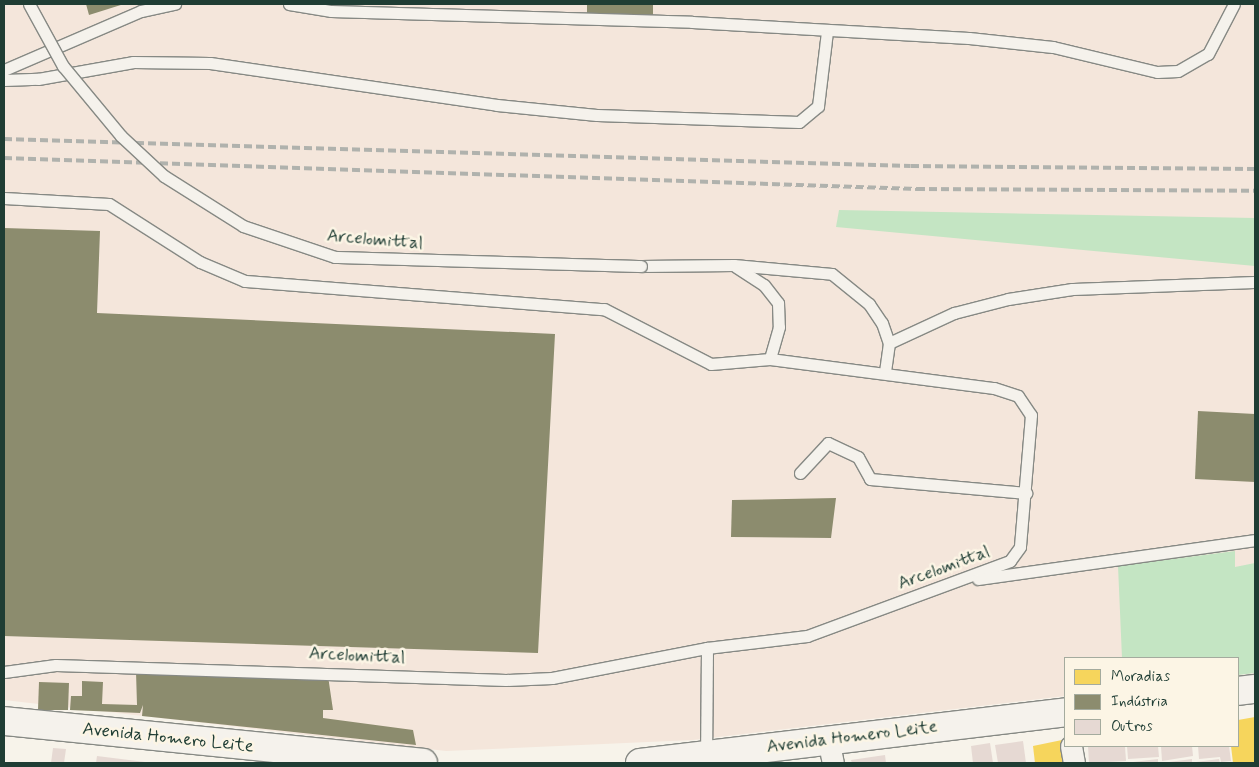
<!DOCTYPE html>
<meta charset="utf-8">
<style>
body{margin:0}
#map{position:relative;width:1259px;height:767px;overflow:hidden;background:#f7f3ea;font-family:Mynerve,sans-serif}
div>[style]{position:absolute}
[style*='--x']{left:calc(var(--x)*1px);top:calc(var(--y)*1px);width:calc(var(--w)*1px);rotate:calc(var(--a)*1deg)}
.built>*{inset:0;background:#f4e6db}
.green>*{inset:0;background:#c4e5c3}
.homes>*{inset:0;background:#f6d55c}
.industry>*{inset:0;background:#8c8c6e}
.building>*{inset:0;background:#e6d9d3}
.roads{filter:drop-shadow(1px 0 #868984) drop-shadow(-1px 0 #868984) drop-shadow(0 1px #868984) drop-shadow(0 -1px #868984)}
.lane>*{height:11px;margin:-5.5px;padding:0 5.5px;transform-origin:5.5px;border-radius:5.5px;background:#f5f2ec}
.street>*{height:21px;margin:-10.5px;padding:0 10.5px;transform-origin:10.5px;border-radius:10.5px;background:#f5f2ec}
.secondary>*{height:28px;margin:-14px;padding:0 14px;transform-origin:14px;border-radius:14px;background:#f5f2ec}
.rail>*{height:4px;margin-top:-2px;transform-origin:0;background:repeating-linear-gradient(90deg,#b0b2ad 0 8px,transparent 0 12px)}
.bridges{filter:drop-shadow(1px 0 #868984) drop-shadow(-1px 0 #868984) drop-shadow(0 1px #868984) drop-shadow(0 -1px #868984)}
.lane-bridge>*{height:11px;margin:-5.5px;padding:0 5.5px;transform-origin:5.5px;border-radius:5.5px;background:#f5f2ec}
span{translate:-50% -50%;white-space:nowrap;text-align:center;line-height:1.15;-webkit-text-stroke:5px #fcf5e5;paint-order:stroke}
.street-label{font-size:18px;color:#1f3d34}
.frame{position:absolute;inset:0;border:5px solid #1f3d34;pointer-events:none}
.legend{position:absolute;left:1064px;top:657px;width:175px;height:90px;box-sizing:border-box;background:#fcf5e5;border:1px solid #a4ab9e;margin:0;padding:6px 9px;list-style:none;font-size:15px;color:#1f3d34}
.legend li{display:flex;align-items:center;gap:10px;height:25px}
.legend b{width:25px;border:1px solid #a4ab9e}
</style>
<div id="map">
<div class="built">
<i style="clip-path:polygon(4px 4px,1255px 4px,1255px 673px,1238px 675px,1238px 658px,1065px 658px,1065px 696px,693px 740px,446px 751px,4px 700px)"></i>
</div>
<div class="green">
<i style="clip-path:polygon(839px 210px,1255px 218px,1255px 266px,836px 227px)"></i>
<i style="clip-path:polygon(1235px 551px,1235px 567px,1255px 563px,1255px 673px,1238px 675px,1238px 658px,1122px 658px,1118px 566px)"></i>
</div>
<div class="homes">
<i style="clip-path:polygon(1255px 717px,1255px 763px,1233px 763px,1231px 746px,1238px 746px,1238px 720px)"></i>
<i style="clip-path:polygon(1062px 740px,1066px 763px,1035px 763px,1033px 746px)"></i>
</div>
<div class="industry">
<i style="clip-path:polygon(86px 4px,124px 4px,89px 15px)"></i>
<i style="clip-path:polygon(587px 4px,653px 4px,653px 16px,587px 13px)"></i>
<i style="clip-path:polygon(4px 228px,100px 231px,97px 313px,555px 334px,538px 653px,4px 636px)"></i>
<i style="clip-path:polygon(1198px 411px,1255px 414px,1255px 482px,1195px 479px)"></i>
<i style="clip-path:polygon(836px 498px,831px 538px,731px 537px,732px 500px)"></i>
<i style="clip-path:polygon(136px 672px,328px 676px,333px 710px,323px 710px,323px 718px,413px 730px,416px 745px,142px 716px,143px 705px,140px 713px,70px 710px,71px 696px,82px 696px,82px 681px,103px 682px,102px 704px,137px 705px)"></i>
<i style="clip-path:polygon(39px 682px,69px 683px,68px 710px,38px 710px)"></i>
</div>
<div class="building">
<i style="clip-path:polygon(1023px 741px,1026px 763px,998px 763px,995px 745px)"></i>
<i style="clip-path:polygon(990px 743px,993px 763px,973px 763px,971px 746px)"></i>
<i style="clip-path:polygon(1088px 746px,1125px 746px,1126px 761px,1089px 763px)"></i>
<i style="clip-path:polygon(1127px 746px,1158px 746px,1159px 757px,1128px 759px)"></i>
<i style="clip-path:polygon(1161px 746px,1192px 746px,1193px 756px,1162px 761px)"></i>
<i style="clip-path:polygon(1198px 746px,1229px 746px,1231px 761px,1221px 762px,1220px 757px,1199px 759px)"></i>
<i style="clip-path:polygon(53px 748px,66px 749px,64px 763px,51px 763px)"></i>
<i style="clip-path:polygon(885px 755px,886px 763px,852px 763px,851px 760px)"></i>
<i style="clip-path:polygon(97px 756px,145px 762px,145px 763px,96px 763px)"></i>
<i style="clip-path:polygon(1158px 759px,1158px 763px,1133px 763px,1133px 762px)"></i>
<i style="clip-path:polygon(1192px 759px,1192px 763px,1169px 763px,1169px 762px)"></i>
<i style="clip-path:polygon(1219px 759px,1220px 763px,1196px 763px,1196px 762px)"></i>
</div>
<div class="roads">
<div class="lane">
<i style="--x:289;--y:4;--w:43;--a:9.5"></i>
<i style="--x:331;--y:11;--w:361;--a:1.7"></i>
<i style="--x:692;--y:22;--w:277;--a:3.3"></i>
<i style="--x:969;--y:38;--w:84;--a:6.1"></i>
<i style="--x:1053;--y:47;--w:107;--a:13.5"></i>
<i style="--x:1157;--y:72;--w:21;--a:-3"></i>
<i style="--x:1178;--y:71;--w:34;--a:-30"></i>
<i style="--x:1208;--y:54;--w:56;--a:-62.5"></i>
<i style="--x:4;--y:70;--w:149;--a:-23.3"></i>
<i style="--x:141;--y:11;--w:35;--a:-12"></i>
<i style="--x:4;--y:80;--w:34;--a:-2"></i>
<i style="--x:38;--y:79;--w:97;--a:-10.1"></i>
<i style="--x:133;--y:62;--w:77;--a:0.7"></i>
<i style="--x:210;--y:63;--w:290;--a:8.3"></i>
<i style="--x:497;--y:105;--w:100;--a:5.7"></i>
<i style="--x:597;--y:115;--w:202;--a:2"></i>
<i style="--x:799;--y:122;--w:25;--a:-40"></i>
<i style="--x:818;--y:106;--w:75;--a:-83.1"></i>
<i style="--x:4;--y:198;--w:105;--a:3.3"></i>
<i style="--x:109;--y:204;--w:108;--a:32.5"></i>
<i style="--x:200;--y:262;--w:49;--a:22.9"></i>
<i style="--x:245;--y:281;--w:360;--a:4.5"></i>
<i style="--x:604;--y:309;--w:120;--a:27.2"></i>
<i style="--x:711;--y:364;--w:59;--a:-4.8"></i>
<i style="--x:770;--y:359;--w:226;--a:7.4"></i>
<i style="--x:994;--y:388;--w:25;--a:18"></i>
<i style="--x:1018;--y:396;--w:23;--a:56"></i>
<i style="--x:1031;--y:415;--w:132;--a:94.8"></i>
<i style="--x:1020;--y:547;--w:17;--a:126"></i>
<i style="--x:1010;--y:561;--w:216;--a:159.7"></i>
<i style="--x:807;--y:636;--w:101;--a:173.2"></i>
<i style="--x:707;--y:648;--w:107;--a:90.5"></i>
<i style="--x:641;--y:266;--w:93;--a:-0.6"></i>
<i style="--x:734;--y:265;--w:98;--a:5.2"></i>
<i style="--x:832;--y:274;--w:48;--a:39"></i>
<i style="--x:869;--y:304;--w:23;--a:56"></i>
<i style="--x:882;--y:323;--w:21;--a:71"></i>
<i style="--x:889;--y:343;--w:28;--a:98"></i>
<i style="--x:736;--y:267;--w:33;--a:33"></i>
<i style="--x:764;--y:285;--w:23;--a:52"></i>
<i style="--x:778;--y:303;--w:24;--a:88"></i>
<i style="--x:779;--y:327;--w:33;--a:106"></i>
<i style="--x:889;--y:343;--w:72;--a:-24.8"></i>
<i style="--x:954;--y:313;--w:56;--a:-14.5"></i>
<i style="--x:1008;--y:299;--w:65;--a:-8.9"></i>
<i style="--x:1072;--y:289;--w:183;--a:-2.2"></i>
<i style="--x:800;--y:473;--w:41;--a:-47"></i>
<i style="--x:828;--y:443;--w:33;--a:25"></i>
<i style="--x:858;--y:457;--w:25;--a:61"></i>
<i style="--x:870;--y:479;--w:157;--a:5.1"></i>
<i style="--x:978;--y:579;--w:280;--a:-8"></i>
<i style="--x:4;--y:672;--w:52;--a:-7.7"></i>
<i style="--x:56;--y:665;--w:450;--a:1.9"></i>
<i style="--x:506;--y:680;--w:46;--a:-2.5"></i>
<i style="--x:552;--y:678;--w:158;--a:-11"></i>
</div>
<div class="street">
<i style="--x:828;--y:738;--w:25;--a:79"></i>
<i style="--x:1071;--y:746;--w:17;--a:80"></i>
</div>
<div class="secondary">
<i style="--x:1238;--y:691;--w:17;--a:-7"></i>
<i style="--x:4;--y:721;--w:421;--a:5.7"></i>
<i style="--x:640;--y:763;--w:428;--a:-6.8"></i>
</div>
</div>
<div class="rail">
<i style="--x:4;--y:139;--w:907;--a:1.71"></i>
<i style="--x:911;--y:166;--w:344;--a:0.5"></i>
<i style="--x:4;--y:158;--w:914;--a:1.94"></i>
<i style="--x:917;--y:189;--w:338;--a:0.3"></i>
</div>
<div class="bridges">
<div class="lane-bridge">
<i style="--x:29;--y:4;--w:71;--a:61.3"></i>
<i style="--x:63;--y:66;--w:91;--a:50.4"></i>
<i style="--x:121;--y:136;--w:59;--a:42.9"></i>
<i style="--x:164;--y:176;--w:93;--a:32.3"></i>
<i style="--x:243;--y:226;--w:97;--a:18.6"></i>
<i style="--x:335;--y:257;--w:306;--a:1.7"></i>
</div>
</div>
<div class="street-label">
<span style="left:375px;top:240px;rotate:5deg">Arcelomittal</span>
<span style="left:944px;top:568px;rotate:-20deg">Arcelomittal</span>
<span style="left:357px;top:656px;rotate:3deg">Arcelomittal</span>
<span style="left:852px;top:737px;rotate:-7deg">Avenida Homero Leite</span>
<span style="left:168px;top:738px;rotate:6deg">Avenida Homero Leite</span>
</div>
<div class="frame"></div>
<ul class="legend">
<li><b style="height:14px;background:#f6d55c"></b>Moradias</li>
<li><b style="height:14px;background:#8c8c6e"></b>Indústria</li>
<li><b style="height:14px;background:#e6d9d3"></b>Outros</li>
</ul>
</div>
